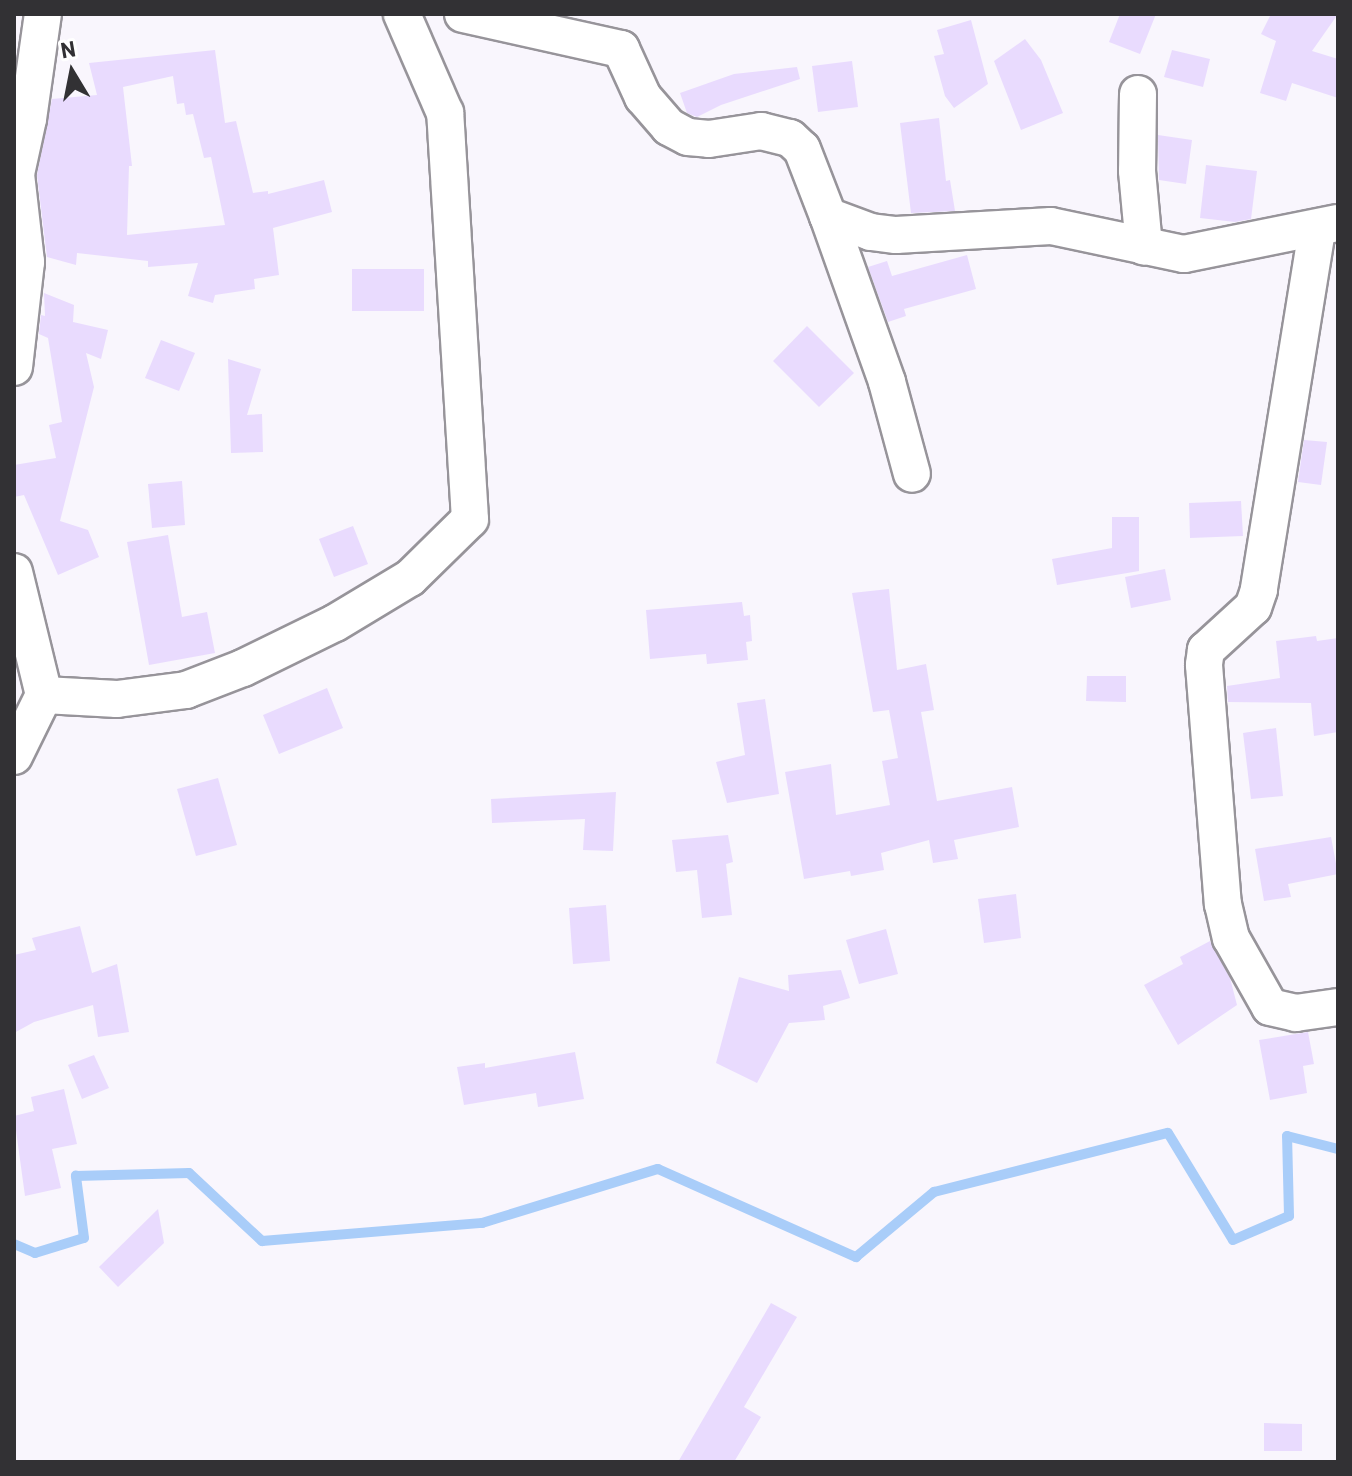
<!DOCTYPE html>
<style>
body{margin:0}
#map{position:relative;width:1352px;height:1476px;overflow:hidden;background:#f9f6fd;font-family:Barlow,sans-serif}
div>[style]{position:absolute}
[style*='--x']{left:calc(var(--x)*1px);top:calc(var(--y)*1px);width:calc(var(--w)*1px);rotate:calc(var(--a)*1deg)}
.stream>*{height:10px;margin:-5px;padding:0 5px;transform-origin:5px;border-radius:5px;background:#a9cdf9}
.building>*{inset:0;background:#e9dbfe}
.roads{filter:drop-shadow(2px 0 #97949a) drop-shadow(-2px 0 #97949a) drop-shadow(0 2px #97949a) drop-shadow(0 -2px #97949a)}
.minor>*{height:36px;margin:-18px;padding:0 18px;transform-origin:18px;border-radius:18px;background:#fff}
span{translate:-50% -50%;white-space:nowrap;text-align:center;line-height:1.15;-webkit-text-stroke:7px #fff;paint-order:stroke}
.frame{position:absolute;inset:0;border:16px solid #323134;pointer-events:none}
.north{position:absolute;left:32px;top:32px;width:80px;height:80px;-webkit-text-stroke:6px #fff;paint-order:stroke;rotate:350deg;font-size:22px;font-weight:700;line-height:32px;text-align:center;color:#323134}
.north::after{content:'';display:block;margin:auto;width:28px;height:36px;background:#323134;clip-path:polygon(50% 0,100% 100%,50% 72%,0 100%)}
</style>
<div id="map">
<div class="stream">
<i style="--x:14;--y:1244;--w:23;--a:23"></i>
<i style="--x:35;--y:1253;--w:51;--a:-17"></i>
<i style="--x:84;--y:1238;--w:63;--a:-97.4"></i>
<i style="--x:76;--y:1176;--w:113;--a:-1.5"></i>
<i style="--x:189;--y:1173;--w:100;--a:43"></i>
<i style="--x:262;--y:1241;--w:221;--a:-4.7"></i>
<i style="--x:482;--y:1223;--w:184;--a:-17.1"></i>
<i style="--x:658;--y:1169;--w:217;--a:24"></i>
<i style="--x:856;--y:1257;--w:102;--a:-39.8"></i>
<i style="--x:934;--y:1192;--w:241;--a:-14.2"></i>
<i style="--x:1168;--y:1133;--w:125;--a:58.7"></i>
<i style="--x:1233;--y:1240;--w:61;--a:-23.2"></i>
<i style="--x:1289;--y:1216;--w:80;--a:-91.4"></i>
<i style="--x:1287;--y:1136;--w:53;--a:14.3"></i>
</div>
<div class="building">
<i style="clip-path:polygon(1120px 14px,1156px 14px,1140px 54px,1109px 42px)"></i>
<i style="clip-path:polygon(1271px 14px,1338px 14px,1312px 51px,1338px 59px,1338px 98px,1292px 83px,1286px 101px,1260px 93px,1276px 41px,1261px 34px)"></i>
<i style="clip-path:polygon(971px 20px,988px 84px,954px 108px,945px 96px,934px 56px,944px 54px,937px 30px)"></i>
<i style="clip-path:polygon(1025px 39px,1041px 60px,1063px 113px,1021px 130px,994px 61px)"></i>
<i style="clip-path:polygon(evenodd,215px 50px,225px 123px,236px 121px,253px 193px,268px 191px,268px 194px,324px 180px,332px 212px,273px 228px,279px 275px,254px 279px,255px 289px,215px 295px,213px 303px,188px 296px,198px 263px,148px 267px,148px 261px,77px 253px,76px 265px,47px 257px,37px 175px,52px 99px,97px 95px,89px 63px,215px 50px,173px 76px,177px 104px,184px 103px,186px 115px,193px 114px,204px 158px,211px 157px,225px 225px,127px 235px,129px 166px,132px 166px,123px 87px,173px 76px)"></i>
<i style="clip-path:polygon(1172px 50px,1210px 59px,1203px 87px,1164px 77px)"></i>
<i style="clip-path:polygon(852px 61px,858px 107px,818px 112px,812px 66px)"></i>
<i style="clip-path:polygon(797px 67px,800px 79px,721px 105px,697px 117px,687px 113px,680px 93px,734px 74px)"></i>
<i style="clip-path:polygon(939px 118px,946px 181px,950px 180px,955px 211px,911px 213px,900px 123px)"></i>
<i style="clip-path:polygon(1158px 135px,1192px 140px,1186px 184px,1159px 180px)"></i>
<i style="clip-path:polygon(1206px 165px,1257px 171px,1251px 219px,1235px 222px,1200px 218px)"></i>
<i style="clip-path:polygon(967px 255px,976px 289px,904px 309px,906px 316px,888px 322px,868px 267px,887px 261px,892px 276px)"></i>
<i style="clip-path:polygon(352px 269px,424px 269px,424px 311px,352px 311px)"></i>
<i style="clip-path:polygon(44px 293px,74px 305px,73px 322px,108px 330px,101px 359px,86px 353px,94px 387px,60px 521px,88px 530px,99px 557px,58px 575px,24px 495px,14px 497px,14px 465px,56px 458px,49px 425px,62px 422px,48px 338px,39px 334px,41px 315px,45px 316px)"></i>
<i style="clip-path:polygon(807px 326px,854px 373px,819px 407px,773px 361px)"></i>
<i style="clip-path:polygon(161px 340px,195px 353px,179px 391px,145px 378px)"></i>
<i style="clip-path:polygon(228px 359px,261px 369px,247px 415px,262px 414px,263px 452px,231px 453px)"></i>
<i style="clip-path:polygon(1304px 440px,1327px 442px,1321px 485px,1298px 482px)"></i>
<i style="clip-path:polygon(182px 481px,185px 525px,152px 528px,148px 484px)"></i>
<i style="clip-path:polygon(1241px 501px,1243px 536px,1190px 538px,1189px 503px)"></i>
<i style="clip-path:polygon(1112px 517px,1139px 517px,1139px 571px,1057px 585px,1052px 559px,1112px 548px)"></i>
<i style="clip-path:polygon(353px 526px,368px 564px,334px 577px,319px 539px)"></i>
<i style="clip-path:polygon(168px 535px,182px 617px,207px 612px,215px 653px,149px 665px,127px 542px)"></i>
<i style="clip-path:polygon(1165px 569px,1171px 600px,1131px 608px,1125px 577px)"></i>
<i style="clip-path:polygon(889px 589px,897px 670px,926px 664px,934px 710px,921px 712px,937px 801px,1012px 787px,1019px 827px,954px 840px,958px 859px,933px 863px,929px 840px,881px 853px,884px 870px,851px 876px,850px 871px,804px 879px,785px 772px,831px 764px,836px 815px,890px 805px,882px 761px,898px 758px,889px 710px,873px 712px,852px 593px)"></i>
<i style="clip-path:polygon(742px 602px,744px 616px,750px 615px,752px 641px,746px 642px,748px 660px,707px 664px,706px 654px,650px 659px,646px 610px)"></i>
<i style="clip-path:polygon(1316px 636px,1317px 641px,1338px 638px,1338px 732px,1314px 736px,1311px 703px,1228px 702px,1227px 686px,1280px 678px,1276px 641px)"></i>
<i style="clip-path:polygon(1087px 676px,1126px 676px,1126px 702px,1086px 701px)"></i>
<i style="clip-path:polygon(327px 688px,343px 728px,279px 754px,263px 715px)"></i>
<i style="clip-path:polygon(765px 699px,779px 794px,727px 803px,716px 762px,745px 755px,737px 703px)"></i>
<i style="clip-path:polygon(1276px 728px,1283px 796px,1251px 799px,1243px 733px)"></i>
<i style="clip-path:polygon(218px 778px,237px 845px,196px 856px,177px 789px)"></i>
<i style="clip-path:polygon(616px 792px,613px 851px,583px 850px,585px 819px,492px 823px,491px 799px)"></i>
<i style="clip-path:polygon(728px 835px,733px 862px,726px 864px,732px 915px,702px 918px,697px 870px,676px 872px,672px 840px)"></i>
<i style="clip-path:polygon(1331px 837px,1338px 874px,1288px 884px,1291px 897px,1264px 901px,1255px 849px)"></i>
<i style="clip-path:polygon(1016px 894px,1021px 938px,984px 943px,978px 899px)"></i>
<i style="clip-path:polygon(606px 905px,610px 961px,573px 964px,569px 908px)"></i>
<i style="clip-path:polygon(80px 926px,92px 973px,117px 964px,129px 1032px,98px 1037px,93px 1005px,34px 1022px,14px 1033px,14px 955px,36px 950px,32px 938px)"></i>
<i style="clip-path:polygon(886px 929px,898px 974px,859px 984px,846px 940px)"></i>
<i style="clip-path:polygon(1210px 941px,1230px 978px,1237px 1005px,1178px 1045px,1144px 985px,1183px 964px,1180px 957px)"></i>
<i style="clip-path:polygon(841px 970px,850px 998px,823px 1006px,825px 1020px,789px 1023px,757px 1083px,716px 1063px,739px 977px,789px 991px,788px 975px)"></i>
<i style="clip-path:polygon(1308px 1032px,1314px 1064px,1303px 1066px,1307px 1093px,1270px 1100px,1259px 1040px)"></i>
<i style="clip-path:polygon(575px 1052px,584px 1099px,538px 1107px,536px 1093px,464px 1105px,457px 1067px,485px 1063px,485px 1068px)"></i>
<i style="clip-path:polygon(94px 1055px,109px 1088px,82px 1099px,68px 1065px)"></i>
<i style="clip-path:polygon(64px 1089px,77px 1144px,52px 1149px,61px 1188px,25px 1196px,14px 1116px,34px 1111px,31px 1097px)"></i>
<i style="clip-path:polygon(158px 1209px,164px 1243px,118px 1287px,99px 1267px)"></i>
<i style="clip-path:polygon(771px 1303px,797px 1317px,744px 1407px,761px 1417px,734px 1462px,678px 1462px)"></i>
<i style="clip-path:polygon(1264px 1423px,1302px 1424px,1302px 1451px,1264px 1451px)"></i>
</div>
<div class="roads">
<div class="minor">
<i style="--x:463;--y:14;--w:162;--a:12.5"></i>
<i style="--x:621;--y:49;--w:53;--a:65.4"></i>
<i style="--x:643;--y:97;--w:40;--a:49"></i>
<i style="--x:669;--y:127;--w:21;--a:28"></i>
<i style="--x:688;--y:137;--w:21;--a:5"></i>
<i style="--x:709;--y:139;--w:53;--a:-8.7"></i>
<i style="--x:761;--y:131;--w:30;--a:14"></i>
<i style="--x:790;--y:138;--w:16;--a:43"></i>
<i style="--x:802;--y:149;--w:72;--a:68.8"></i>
<i style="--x:828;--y:216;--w:46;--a:20.4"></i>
<i style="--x:871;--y:232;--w:25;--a:7"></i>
<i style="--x:896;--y:235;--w:155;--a:-3.3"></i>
<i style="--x:1051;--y:226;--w:136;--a:11.9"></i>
<i style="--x:1184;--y:254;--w:157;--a:-11.4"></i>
<i style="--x:1138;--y:94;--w:77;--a:90.7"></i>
<i style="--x:1137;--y:171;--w:76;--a:84.7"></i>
<i style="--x:828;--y:216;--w:176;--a:70.4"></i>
<i style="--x:887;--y:382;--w:95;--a:74.8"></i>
<i style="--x:1317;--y:230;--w:365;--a:99.2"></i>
<i style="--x:1259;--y:590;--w:18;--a:109"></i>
<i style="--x:1253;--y:607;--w:64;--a:137.5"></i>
<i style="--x:1206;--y:650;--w:15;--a:98"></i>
<i style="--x:1204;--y:665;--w:240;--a:85.5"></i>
<i style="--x:1223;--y:904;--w:35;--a:77"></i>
<i style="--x:1231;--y:938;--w:79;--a:60.5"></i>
<i style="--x:1270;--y:1007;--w:27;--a:13"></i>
<i style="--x:1296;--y:1013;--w:42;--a:-8.1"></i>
<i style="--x:14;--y:367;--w:106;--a:-83.5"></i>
<i style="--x:26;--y:262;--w:89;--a:-96.5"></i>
<i style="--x:16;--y:174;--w:56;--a:-77.7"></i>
<i style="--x:28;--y:119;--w:106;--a:-81.9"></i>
<i style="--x:14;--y:572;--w:127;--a:76.3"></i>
<i style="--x:44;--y:695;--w:68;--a:116.2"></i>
<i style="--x:44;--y:695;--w:73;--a:3.1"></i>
<i style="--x:117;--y:699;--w:70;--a:-7.4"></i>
<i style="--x:186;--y:690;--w:61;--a:-21.1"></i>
<i style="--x:243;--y:668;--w:102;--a:-26.1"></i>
<i style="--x:335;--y:623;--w:87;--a:-31"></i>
<i style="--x:410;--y:578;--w:84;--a:-44.5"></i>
<i style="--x:470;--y:519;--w:407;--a:-93.5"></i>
<i style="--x:445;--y:113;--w:108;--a:-113.5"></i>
</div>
</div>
<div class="frame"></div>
<div class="north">N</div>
</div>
